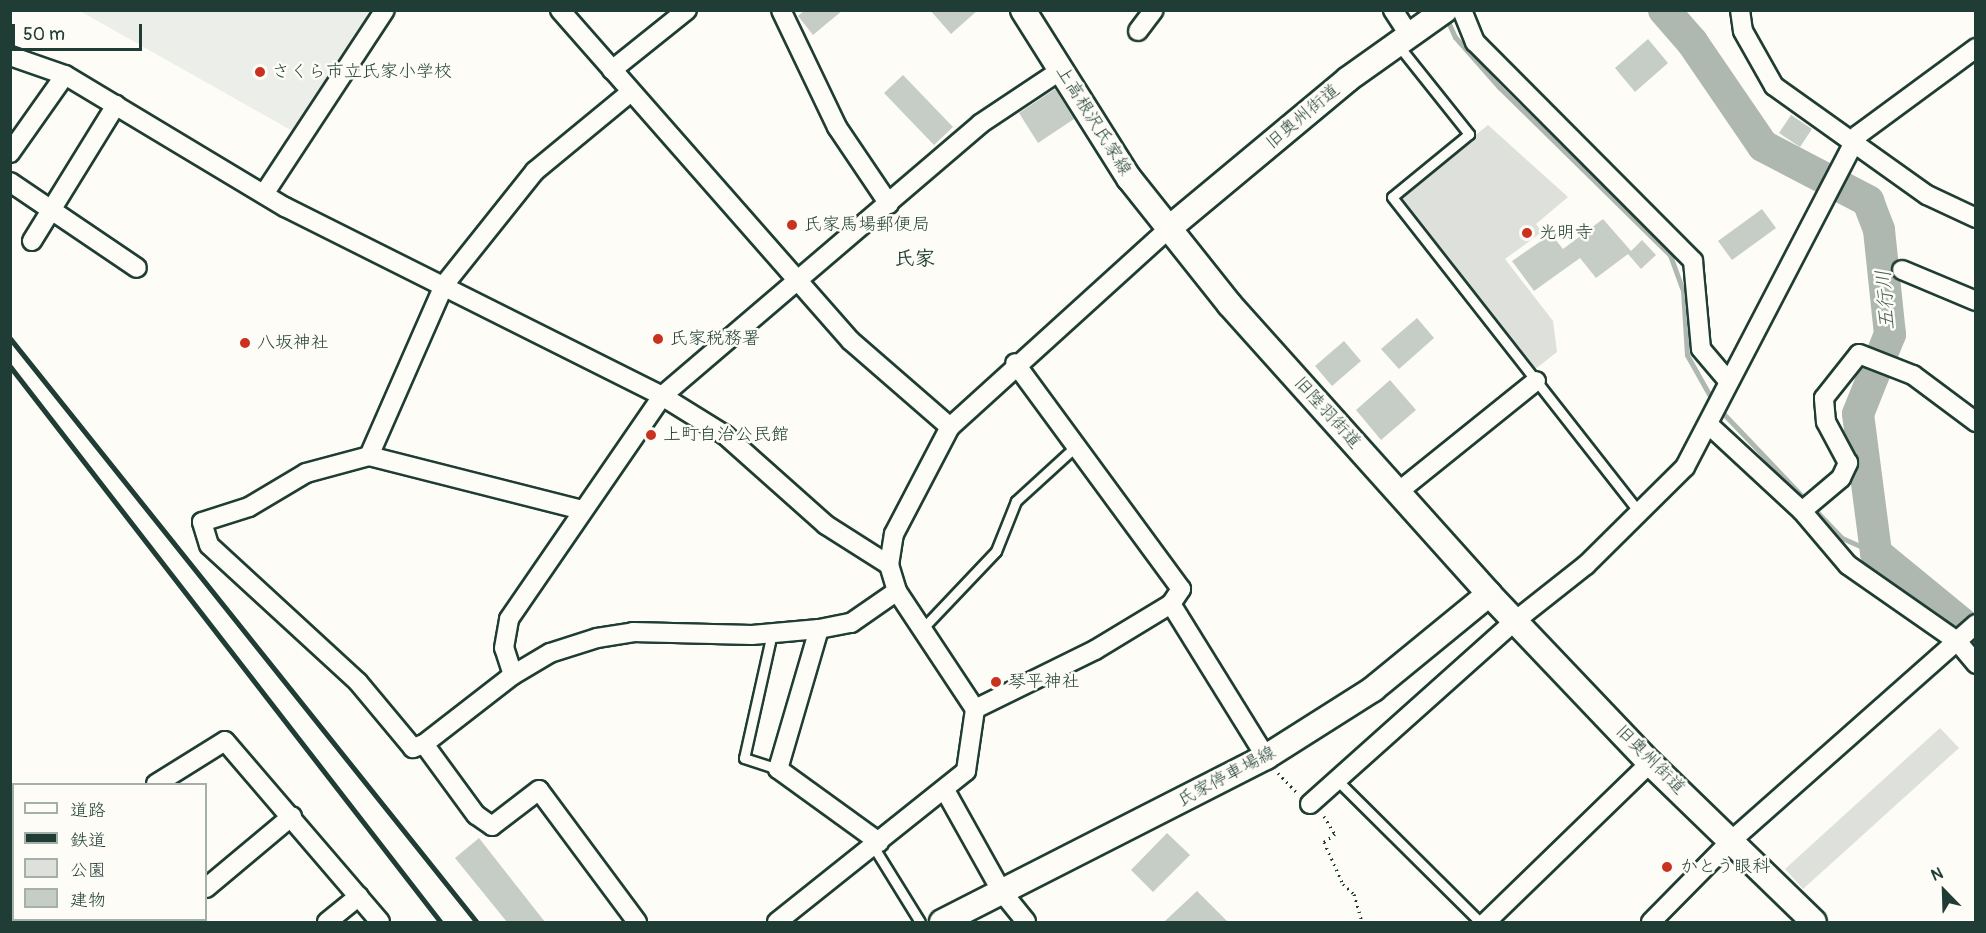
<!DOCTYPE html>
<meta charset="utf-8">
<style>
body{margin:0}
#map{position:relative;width:1986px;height:933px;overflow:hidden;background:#fdfcf7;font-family:Pangolin,"Klee One",sans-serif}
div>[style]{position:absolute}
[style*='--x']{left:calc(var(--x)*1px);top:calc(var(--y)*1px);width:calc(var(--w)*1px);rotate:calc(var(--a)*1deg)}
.built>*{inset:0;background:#eceee9}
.green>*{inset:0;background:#dde0db}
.stream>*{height:5px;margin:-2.5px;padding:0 2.5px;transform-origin:2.5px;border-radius:2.5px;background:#aeb8b1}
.river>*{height:32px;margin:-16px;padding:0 16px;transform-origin:16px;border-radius:16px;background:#aeb8b1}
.building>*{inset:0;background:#c6cdc7}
.path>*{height:3px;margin-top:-1.5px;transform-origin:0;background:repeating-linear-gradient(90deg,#1f3d34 0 1.5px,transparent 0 6px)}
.roads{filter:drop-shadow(2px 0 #1f3d34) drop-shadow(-2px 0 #1f3d34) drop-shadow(0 2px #1f3d34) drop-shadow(0 -2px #1f3d34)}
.lane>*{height:9px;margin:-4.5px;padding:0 4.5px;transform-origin:4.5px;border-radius:4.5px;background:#fdfcf7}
.street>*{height:18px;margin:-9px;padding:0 9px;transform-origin:9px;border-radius:9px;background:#fdfcf7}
.secondary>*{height:24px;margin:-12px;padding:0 12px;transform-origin:12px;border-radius:12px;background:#fdfcf7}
.rail>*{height:4.5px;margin:-2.25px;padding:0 2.25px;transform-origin:2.25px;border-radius:2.25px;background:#1f3d34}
.dots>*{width:16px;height:16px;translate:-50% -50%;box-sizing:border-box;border:3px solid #fdfcf7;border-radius:50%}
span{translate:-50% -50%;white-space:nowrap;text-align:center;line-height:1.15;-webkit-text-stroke:5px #fdfcf7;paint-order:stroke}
.poi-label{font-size:18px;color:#1f3d34}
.left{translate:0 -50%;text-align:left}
.street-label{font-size:18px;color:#1f3d34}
.neighbourhood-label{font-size:20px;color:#1f3d34;font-weight:700}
.water-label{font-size:20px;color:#435c53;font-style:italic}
.frame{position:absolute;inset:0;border:12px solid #1f3d34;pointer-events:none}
.legend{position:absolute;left:12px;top:783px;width:195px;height:138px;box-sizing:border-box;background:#fdfcf7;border:2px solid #a4b0a9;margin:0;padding:8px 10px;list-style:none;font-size:18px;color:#1f3d34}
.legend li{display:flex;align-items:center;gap:12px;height:30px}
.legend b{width:30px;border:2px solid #a4b0a9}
.north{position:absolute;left:1914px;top:861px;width:60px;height:60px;-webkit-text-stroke:4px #fdfcf7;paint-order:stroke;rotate:337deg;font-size:16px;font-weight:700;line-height:24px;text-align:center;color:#1f3d34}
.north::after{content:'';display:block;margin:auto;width:21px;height:27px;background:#1f3d34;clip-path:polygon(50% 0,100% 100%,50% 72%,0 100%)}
.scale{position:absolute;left:12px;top:24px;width:130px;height:27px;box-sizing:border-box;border:3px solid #1f3d34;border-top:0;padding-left:8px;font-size:18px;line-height:21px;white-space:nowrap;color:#1f3d34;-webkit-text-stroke:4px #fdfcf7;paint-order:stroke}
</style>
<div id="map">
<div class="built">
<i style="clip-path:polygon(80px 11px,370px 11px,296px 133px)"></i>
</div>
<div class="green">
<i style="clip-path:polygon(1488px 125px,1568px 197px,1536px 224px,1542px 232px,1505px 259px,1553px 321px,1557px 352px,1534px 370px,1398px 198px)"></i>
<i style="clip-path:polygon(1940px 728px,1959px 748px,1803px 889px,1785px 869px)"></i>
</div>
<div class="stream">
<i style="--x:1446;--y:17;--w:22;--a:66"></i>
<i style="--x:1455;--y:37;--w:67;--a:48.7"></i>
<i style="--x:1499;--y:87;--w:240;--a:44.5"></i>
<i style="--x:1670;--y:255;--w:37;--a:70"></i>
<i style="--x:1683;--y:290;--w:65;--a:86.5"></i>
<i style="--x:1687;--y:355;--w:55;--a:60.6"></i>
<i style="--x:1720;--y:410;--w:177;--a:46.4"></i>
<i style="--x:1842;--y:538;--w:37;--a:24"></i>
</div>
<div class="river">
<i style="--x:1664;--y:10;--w:43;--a:48.8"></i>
<i style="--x:1692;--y:42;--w:126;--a:55.7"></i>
<i style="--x:1763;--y:146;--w:119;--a:27.6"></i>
<i style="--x:1868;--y:201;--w:31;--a:69"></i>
<i style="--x:1879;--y:230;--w:105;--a:84"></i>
<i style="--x:1890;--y:334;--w:86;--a:111.8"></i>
<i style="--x:1858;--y:414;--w:140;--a:82.6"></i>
<i style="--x:1876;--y:553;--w:129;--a:39.4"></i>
</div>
<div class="building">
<i style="clip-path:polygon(805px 10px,843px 10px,813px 35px,798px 16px)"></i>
<i style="clip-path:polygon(930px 10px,978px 10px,951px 34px)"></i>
<i style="clip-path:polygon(1648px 39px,1668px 63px,1635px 92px,1615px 68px)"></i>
<i style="clip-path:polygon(903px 75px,953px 127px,934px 145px,884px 93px)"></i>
<i style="clip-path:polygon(1055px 89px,1074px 119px,1038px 143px,1019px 113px)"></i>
<i style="clip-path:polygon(1791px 115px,1812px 129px,1800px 147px,1779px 133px)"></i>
<i style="clip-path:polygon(1762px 209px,1776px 228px,1732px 260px,1718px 241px)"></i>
<i style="clip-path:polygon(1603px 219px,1631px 251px,1642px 240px,1656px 255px,1641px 269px,1628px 254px,1596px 278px,1580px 258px,1534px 291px,1512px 261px,1551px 234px,1563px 249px)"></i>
<i style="clip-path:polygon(1417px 318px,1434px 338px,1399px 369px,1381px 349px)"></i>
<i style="clip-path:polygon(1344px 341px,1361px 361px,1332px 386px,1315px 366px)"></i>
<i style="clip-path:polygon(1390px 380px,1416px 410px,1381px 440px,1356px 410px)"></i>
<i style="clip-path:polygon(1167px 833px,1190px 855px,1153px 892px,1131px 870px)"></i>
<i style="clip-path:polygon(479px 838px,545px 922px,507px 922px,455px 858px)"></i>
<i style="clip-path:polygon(1197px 891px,1228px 922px,1164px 922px)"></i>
</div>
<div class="path">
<i style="--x:1278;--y:773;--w:29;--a:46"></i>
<i style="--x:1324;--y:816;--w:21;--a:59"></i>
<i style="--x:1335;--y:834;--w:14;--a:144"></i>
<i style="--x:1324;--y:842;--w:46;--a:65.7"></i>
<i style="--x:1343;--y:884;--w:15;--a:42"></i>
<i style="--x:1354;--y:894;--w:29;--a:74"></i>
</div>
<div class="roads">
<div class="lane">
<i style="--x:1398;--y:45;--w:114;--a:51.4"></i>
<i style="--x:1469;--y:134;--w:99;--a:140.7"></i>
<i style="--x:1392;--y:197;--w:400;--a:51.9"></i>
<i style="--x:923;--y:628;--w:106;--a:-46.5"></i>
<i style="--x:996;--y:551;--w:54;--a:-68.2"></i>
<i style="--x:1016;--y:501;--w:79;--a:-42.4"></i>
<i style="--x:772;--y:633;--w:128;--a:102.6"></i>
<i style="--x:744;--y:758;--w:36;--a:18"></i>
<i style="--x:1337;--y:780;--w:202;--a:44.8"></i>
<i style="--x:873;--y:846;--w:89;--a:58.3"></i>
</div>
<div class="street">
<i style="--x:560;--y:10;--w:441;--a:48.7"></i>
<i style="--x:851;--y:341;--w:131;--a:41"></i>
<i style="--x:781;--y:10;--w:130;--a:64.4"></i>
<i style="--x:837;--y:127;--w:93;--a:56"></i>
<i style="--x:1393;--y:10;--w:30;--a:57"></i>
<i style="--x:1462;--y:10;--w:35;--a:68"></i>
<i style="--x:1475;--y:42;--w:309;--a:45.1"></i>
<i style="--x:1693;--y:261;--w:88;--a:84.8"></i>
<i style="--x:1701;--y:349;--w:43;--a:49.7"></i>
<i style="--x:1740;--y:10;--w:21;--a:82"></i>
<i style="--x:1743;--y:31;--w:63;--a:60.6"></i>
<i style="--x:1774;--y:86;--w:188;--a:35.5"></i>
<i style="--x:1927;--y:195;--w:54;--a:25.1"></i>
<i style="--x:1138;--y:31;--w:26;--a:-53"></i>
<i style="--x:10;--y:56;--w:58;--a:19.1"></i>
<i style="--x:65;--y:75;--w:257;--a:31"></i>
<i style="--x:285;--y:207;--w:422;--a:26.6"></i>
<i style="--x:662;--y:396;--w:74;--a:31.8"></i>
<i style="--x:725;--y:435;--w:135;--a:41.7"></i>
<i style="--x:826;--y:525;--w:75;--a:32.4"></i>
<i style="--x:612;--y:70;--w:96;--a:-38.7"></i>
<i style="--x:10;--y:153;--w:95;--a:-54.8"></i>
<i style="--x:10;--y:182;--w:153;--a:34.1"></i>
<i style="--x:264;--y:194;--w:220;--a:-56.7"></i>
<i style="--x:32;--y:241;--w:160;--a:-58.3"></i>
<i style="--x:1902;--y:270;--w:80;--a:22.7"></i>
<i style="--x:1708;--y:424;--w:128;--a:42.8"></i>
<i style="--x:1802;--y:511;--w:71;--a:49.6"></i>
<i style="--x:1848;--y:565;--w:133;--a:34.9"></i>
<i style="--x:1957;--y:641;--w:30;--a:50"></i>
<i style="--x:369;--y:456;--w:187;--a:-66.3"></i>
<i style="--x:444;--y:285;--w:146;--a:-51.4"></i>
<i style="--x:535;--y:171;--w:124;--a:-39.5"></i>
<i style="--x:1398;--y:492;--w:177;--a:-38.8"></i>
<i style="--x:1802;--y:511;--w:51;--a:-40.2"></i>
<i style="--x:1841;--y:478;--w:17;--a:-65"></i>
<i style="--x:1848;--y:463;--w:47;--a:-118.2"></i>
<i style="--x:1826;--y:422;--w:24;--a:-95"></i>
<i style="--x:1824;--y:398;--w:56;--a:-51.5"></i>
<i style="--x:1859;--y:354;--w:58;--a:21.3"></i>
<i style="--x:1913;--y:375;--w:79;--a:36.7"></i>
<i style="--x:1171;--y:604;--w:180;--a:58.2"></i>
<i style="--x:819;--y:629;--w:146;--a:106.3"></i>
<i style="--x:778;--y:769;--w:125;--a:35.9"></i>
<i style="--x:513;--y:675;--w:28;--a:-108"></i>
<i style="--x:504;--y:648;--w:29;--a:-80"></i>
<i style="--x:509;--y:619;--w:270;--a:-55.5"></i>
<i style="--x:662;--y:396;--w:418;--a:-40.5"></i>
<i style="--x:980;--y:124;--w:97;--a:-33.7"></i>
<i style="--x:975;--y:709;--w:134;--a:-26.2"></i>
<i style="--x:1095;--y:650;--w:89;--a:-31.2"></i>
<i style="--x:1171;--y:604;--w:18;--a:-56"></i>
<i style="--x:1181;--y:589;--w:280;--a:-126.3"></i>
<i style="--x:424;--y:744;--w:12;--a:160"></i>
<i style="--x:413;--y:748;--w:86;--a:-129.8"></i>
<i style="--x:358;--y:682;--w:202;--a:-137.4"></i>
<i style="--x:209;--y:545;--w:24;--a:-107"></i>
<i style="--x:202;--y:522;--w:49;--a:-17.7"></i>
<i style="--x:249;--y:507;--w:66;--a:-30.8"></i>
<i style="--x:306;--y:473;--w:65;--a:-15.1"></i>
<i style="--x:369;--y:456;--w:220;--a:14.2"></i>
<i style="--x:156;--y:784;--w:81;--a:-31.9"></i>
<i style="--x:225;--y:741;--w:238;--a:49.4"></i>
<i style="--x:946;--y:792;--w:115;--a:60.8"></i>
<i style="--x:1002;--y:892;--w:38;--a:51"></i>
<i style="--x:1310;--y:804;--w:275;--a:-41.8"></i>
<i style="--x:1515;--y:621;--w:90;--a:-38.3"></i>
<i style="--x:1586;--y:565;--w:139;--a:-44.7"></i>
<i style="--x:1685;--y:467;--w:374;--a:-62.5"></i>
<i style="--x:1858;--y:135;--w:147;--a:-36.4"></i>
<i style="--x:10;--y:878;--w:4;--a:-27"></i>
<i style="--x:206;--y:888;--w:112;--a:-39.9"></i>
<i style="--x:164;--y:922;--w:4;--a:-27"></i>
<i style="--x:327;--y:922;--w:41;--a:-39.1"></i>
<i style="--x:637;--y:922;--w:164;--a:-126.6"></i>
<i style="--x:539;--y:790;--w:59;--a:142.5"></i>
<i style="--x:492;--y:826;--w:19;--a:-145"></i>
<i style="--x:476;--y:815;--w:88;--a:-126.2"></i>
<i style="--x:424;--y:744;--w:113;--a:-37.8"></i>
<i style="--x:513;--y:675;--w:43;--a:-30.7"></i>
<i style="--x:550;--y:653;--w:49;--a:-17.7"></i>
<i style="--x:597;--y:638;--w:36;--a:-9"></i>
<i style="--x:633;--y:632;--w:119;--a:1.4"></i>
<i style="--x:752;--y:635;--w:67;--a:-5.1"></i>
<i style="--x:819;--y:629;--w:33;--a:-11"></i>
<i style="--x:851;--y:623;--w:56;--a:-34.8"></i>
<i style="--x:777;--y:922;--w:242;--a:-38.6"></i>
<i style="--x:966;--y:771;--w:63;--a:-81.7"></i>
<i style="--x:975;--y:709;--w:141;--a:-123.5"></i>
<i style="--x:897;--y:591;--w:27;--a:-107"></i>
<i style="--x:889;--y:565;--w:31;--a:-81"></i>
<i style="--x:894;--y:534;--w:121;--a:-62.4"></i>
<i style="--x:950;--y:427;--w:293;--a:-42.2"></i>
<i style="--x:1486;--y:922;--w:228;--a:-44.1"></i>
<i style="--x:1651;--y:922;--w:115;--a:-45.4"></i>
<i style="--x:1732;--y:840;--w:326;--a:-41.5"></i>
</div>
<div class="secondary">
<i style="--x:1023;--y:10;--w:199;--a:57.8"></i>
<i style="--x:1129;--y:178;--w:162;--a:51.5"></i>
<i style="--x:1230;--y:305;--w:388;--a:48.1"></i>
<i style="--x:1489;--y:594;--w:233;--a:46.4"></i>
<i style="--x:1650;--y:763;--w:228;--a:44.1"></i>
<i style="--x:1167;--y:230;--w:236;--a:-39.8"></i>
<i style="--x:1348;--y:79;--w:119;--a:-35.4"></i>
<i style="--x:942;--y:922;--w:364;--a:-27"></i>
<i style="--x:1266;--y:757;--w:127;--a:-32.4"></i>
<i style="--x:1373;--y:689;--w:150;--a:-39.3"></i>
</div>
</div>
<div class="rail">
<i style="--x:10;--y:338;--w:748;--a:51.35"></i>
<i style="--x:10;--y:366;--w:703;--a:52.22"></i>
</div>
<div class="dots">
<i style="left:260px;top:72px;background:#c8321e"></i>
<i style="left:792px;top:225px;background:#c8321e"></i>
<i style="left:1527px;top:233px;background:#c8321e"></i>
<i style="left:658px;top:339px;background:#c8321e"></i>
<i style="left:245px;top:343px;background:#c8321e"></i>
<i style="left:651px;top:435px;background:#c8321e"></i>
<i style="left:996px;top:682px;background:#c8321e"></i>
<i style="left:1667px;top:867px;background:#c8321e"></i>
</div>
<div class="poi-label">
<span class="left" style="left:272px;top:72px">さくら市立氏家小学校</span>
<span class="left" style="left:804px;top:225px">氏家馬場郵便局</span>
<span class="left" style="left:1539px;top:233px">光明寺</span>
<span class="left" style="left:670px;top:339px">氏家税務署</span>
<span class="left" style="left:257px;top:343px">八坂神社</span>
<span class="left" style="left:663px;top:435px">上町自治公民館</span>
<span class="left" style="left:1008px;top:682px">琴平神社</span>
<span class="left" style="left:1680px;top:867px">かとう眼科</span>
</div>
<div class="street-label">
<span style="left:1303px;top:117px;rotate:-40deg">旧奥州街道</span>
<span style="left:1093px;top:121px;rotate:58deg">上高根沢氏家線</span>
<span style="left:1327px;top:413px;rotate:48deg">旧陸羽街道</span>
<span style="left:1650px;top:760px;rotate:45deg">旧奥州街道</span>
<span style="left:1227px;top:777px;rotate:-28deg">氏家停車場線</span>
</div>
<div class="neighbourhood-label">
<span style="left:915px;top:258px">氏家</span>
</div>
<div class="water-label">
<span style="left:1885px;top:300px;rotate:-94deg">五行川</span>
</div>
<div class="frame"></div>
<ul class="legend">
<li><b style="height:8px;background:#fdfcf7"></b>道路</li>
<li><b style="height:8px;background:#1f3d34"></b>鉄道</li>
<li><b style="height:16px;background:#dde0db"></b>公園</li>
<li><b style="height:16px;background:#c6cdc7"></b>建物</li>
</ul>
<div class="north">N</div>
<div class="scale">50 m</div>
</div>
